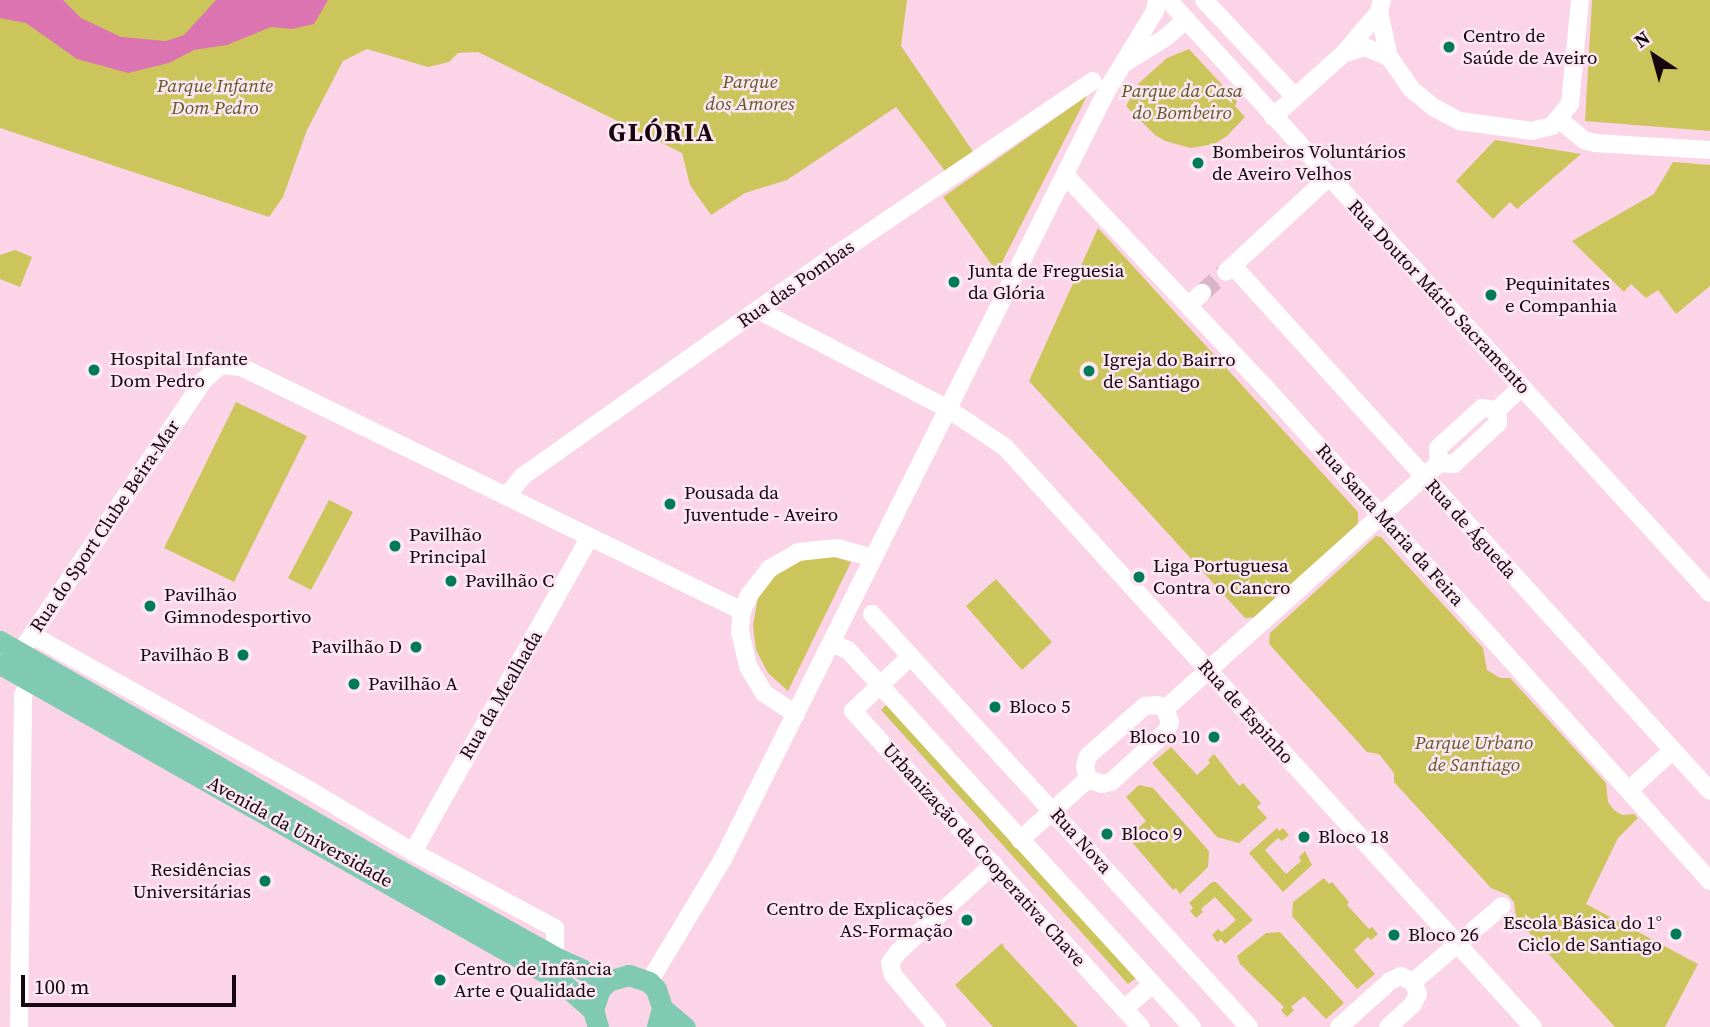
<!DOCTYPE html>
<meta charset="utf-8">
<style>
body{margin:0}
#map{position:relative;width:1710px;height:1027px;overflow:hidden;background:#fcd4e8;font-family:"Source Serif 4",serif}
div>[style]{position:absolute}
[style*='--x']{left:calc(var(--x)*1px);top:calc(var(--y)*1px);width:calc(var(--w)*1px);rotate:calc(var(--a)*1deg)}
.green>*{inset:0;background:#ccc55c}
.water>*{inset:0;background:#dd74b2}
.minor-tunnel>*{height:18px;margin-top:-9px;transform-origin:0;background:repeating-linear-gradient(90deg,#d9b5c7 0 18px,transparent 0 27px)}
.minor>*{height:18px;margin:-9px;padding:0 9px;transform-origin:9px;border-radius:9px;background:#fff}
.major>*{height:21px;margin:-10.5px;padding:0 10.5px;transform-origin:10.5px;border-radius:10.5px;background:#81cab2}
.dots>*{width:19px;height:19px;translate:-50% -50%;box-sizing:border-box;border:4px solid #fce7f2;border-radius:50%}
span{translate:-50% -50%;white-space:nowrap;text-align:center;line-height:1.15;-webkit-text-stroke:5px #fce7f2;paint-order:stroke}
.poi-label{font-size:19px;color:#15060f}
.left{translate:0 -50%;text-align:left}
.right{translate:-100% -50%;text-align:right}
.park-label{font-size:19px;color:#5e5a27;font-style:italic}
.street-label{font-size:19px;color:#15060f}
.district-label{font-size:26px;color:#15060f;font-weight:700;letter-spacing:2px}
.north{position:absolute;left:1619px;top:21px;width:70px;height:70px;-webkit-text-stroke:5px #fce7f2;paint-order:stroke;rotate:324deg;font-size:19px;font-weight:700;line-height:28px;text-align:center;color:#15060f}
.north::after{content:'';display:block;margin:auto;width:24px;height:32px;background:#15060f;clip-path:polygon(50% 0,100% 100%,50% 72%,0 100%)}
.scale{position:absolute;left:21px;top:975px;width:215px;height:32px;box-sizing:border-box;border:4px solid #15060f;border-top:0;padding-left:9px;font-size:21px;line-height:24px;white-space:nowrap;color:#15060f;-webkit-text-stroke:5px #fce7f2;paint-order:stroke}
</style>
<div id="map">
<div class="green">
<i style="clip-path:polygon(0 0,907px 0,901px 46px,974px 153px,945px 171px,896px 107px,787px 180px,745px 193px,711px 215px,690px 185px,682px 153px,478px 52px,458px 53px,449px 62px,428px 67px,367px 49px,343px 61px,307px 130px,283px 197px,269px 217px,0 128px)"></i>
<i style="clip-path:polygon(1592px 0,1710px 0,1710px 131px,1585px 121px)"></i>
<i style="clip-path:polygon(1189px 49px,1237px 101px,1235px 106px,1245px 117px,1227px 136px,1214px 144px,1191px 148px,1165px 141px,1155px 135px,1126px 106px,1139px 83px,1167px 58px)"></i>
<i style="clip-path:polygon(1087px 96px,997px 272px,943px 197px)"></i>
<i style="clip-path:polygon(1495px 140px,1581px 154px,1517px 209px,1510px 202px,1493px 219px,1456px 181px)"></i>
<i style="clip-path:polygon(1673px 162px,1710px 165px,1710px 286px,1676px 314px,1658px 290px,1646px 298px,1631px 284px,1624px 292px,1572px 241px,1654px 194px)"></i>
<i style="clip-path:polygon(1098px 228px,1358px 512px,1358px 524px,1256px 617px,1245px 618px,1029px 381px)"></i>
<i style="clip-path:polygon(15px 250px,32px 257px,20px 287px,0 279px,0 255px)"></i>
<i style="clip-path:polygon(236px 402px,307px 436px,234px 582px,164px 548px)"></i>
<i style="clip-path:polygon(329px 500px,353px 512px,311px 590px,288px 578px)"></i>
<i style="clip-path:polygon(1376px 536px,1381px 537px,1483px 648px,1487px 670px,1500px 678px,1510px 678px,1606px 783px,1608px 802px,1614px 810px,1622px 815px,1634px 814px,1638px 818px,1618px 838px,1586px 904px,1698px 964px,1665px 1027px,1615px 1027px,1516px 918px,1514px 902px,1508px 895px,1491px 888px,1394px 782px,1394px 773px,1379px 754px,1367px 752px,1269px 644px,1270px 633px)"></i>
<i style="clip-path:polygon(827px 555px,851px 562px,788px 691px,768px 673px,756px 650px,753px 625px,758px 598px,771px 578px,797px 560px)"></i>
<i style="clip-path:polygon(996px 579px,1052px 642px,1022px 670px,966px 606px)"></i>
<i style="clip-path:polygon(889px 702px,1139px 976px,1128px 984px,881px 710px)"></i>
<i style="clip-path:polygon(1171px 747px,1197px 775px,1210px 763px,1208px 760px,1214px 754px,1239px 786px,1243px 783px,1261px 803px,1257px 807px,1267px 818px,1239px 843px,1217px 837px,1152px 763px)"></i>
<i style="clip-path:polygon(1139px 785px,1153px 788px,1209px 851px,1208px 867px,1180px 894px,1176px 888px,1173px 890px,1131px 841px,1127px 843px,1122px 837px,1128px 831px,1132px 834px,1146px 821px,1126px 797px)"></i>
<i style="clip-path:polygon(1277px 828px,1279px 831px,1283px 828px,1289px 835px,1282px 841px,1278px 838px,1265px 850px,1286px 874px,1301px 861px,1299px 857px,1305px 851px,1312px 865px,1283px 892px,1249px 853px)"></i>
<i style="clip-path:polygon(1324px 878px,1329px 884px,1332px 882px,1349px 902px,1347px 905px,1369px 929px,1372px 927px,1378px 934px,1371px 940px,1368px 937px,1354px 950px,1375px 974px,1357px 989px,1292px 916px,1293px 902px)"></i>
<i style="clip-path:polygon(1212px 882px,1216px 882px,1253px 920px,1225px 944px,1221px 939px,1217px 942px,1212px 935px,1218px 929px,1222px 932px,1236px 920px,1215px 897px,1201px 909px,1203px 912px,1196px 918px,1190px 911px,1193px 908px,1189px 903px)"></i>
<i style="clip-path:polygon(1280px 932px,1344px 1003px,1326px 1019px,1304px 996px,1291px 1007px,1294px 1010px,1287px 1017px,1281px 1010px,1284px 1007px,1240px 964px,1237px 956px,1266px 933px)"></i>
<i style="clip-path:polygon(1002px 943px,1004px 947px,1078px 1027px,993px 1027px,955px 985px)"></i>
</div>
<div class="water">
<i style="clip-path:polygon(0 0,63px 0,81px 18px,121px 37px,166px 41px,184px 35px,216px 0,328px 0,314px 24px,292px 29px,271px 27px,227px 45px,194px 50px,169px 63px,128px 73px,77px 59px,26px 23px,0 18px)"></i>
</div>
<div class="minor-tunnel">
<i style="--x:1202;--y:293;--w:30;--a:-42"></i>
</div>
<div class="minor">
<i style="--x:1168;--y:0;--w:803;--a:47.57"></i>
<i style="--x:1204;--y:0;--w:133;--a:46.8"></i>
<i style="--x:1382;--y:0;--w:12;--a:104"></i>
<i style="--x:1379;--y:12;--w:46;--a:77.5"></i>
<i style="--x:1389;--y:57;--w:39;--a:55"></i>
<i style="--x:1411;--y:89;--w:28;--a:39"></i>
<i style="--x:1433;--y:107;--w:30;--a:28"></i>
<i style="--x:1459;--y:121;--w:74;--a:7.8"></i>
<i style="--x:1532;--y:131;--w:21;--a:-14"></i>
<i style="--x:1552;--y:126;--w:28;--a:-51"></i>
<i style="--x:1570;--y:104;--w:104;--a:-84.5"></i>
<i style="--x:1343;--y:54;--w:23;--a:-18"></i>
<i style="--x:1365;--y:47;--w:26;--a:23"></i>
<i style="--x:1126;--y:62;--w:46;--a:-31.6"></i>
<i style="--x:1165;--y:38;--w:28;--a:-41"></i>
<i style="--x:1273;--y:117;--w:94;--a:-42"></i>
<i style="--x:1343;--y:54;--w:55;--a:-49.4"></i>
<i style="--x:1560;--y:120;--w:31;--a:40"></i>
<i style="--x:1584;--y:140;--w:11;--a:15"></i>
<i style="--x:1595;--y:143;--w:115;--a:3.5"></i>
<i style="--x:1065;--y:175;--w:303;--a:46.7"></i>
<i style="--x:1273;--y:396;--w:653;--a:47.98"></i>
<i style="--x:1233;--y:266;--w:709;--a:47.74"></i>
<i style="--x:1226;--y:272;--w:140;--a:-42.7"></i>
<i style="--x:1189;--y:305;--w:18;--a:-43"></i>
<i style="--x:758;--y:310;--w:214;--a:27.5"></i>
<i style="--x:948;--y:409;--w:69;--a:33.7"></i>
<i style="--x:1005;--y:447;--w:784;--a:47.69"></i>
<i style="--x:1439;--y:463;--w:15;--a:-94"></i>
<i style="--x:1438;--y:448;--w:59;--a:-42.3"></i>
<i style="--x:1482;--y:408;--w:15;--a:8"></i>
<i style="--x:1497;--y:410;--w:34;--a:-43"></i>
<i style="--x:507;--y:495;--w:25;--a:-50"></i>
<i style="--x:523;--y:476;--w:365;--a:-35.3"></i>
<i style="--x:821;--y:265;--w:328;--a:-34.1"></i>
<i style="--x:872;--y:614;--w:559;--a:47.61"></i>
<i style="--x:32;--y:635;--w:325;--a:29.2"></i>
<i style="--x:316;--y:794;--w:113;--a:30.9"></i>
<i style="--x:413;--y:852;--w:161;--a:28.2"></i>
<i style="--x:555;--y:928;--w:29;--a:90"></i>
<i style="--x:832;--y:643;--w:17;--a:24"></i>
<i style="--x:848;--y:650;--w:510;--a:47.62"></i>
<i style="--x:911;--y:656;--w:80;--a:136.5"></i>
<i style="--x:853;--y:711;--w:428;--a:47.7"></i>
<i style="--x:13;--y:663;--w:340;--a:-56"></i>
<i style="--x:203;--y:381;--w:24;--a:-42"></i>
<i style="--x:221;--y:365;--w:20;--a:6"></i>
<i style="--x:241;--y:367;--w:557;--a:25.97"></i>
<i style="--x:1157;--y:705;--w:9;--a:27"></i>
<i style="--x:1165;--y:709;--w:14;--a:69"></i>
<i style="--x:1170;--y:722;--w:11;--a:112"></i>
<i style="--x:1166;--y:732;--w:74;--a:137.7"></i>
<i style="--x:1111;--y:782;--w:9;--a:167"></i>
<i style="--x:1102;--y:784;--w:15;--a:-160"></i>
<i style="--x:1088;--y:779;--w:13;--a:-103"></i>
<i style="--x:1085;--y:766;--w:10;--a:-73"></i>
<i style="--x:1088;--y:756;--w:76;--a:-41.3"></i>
<i style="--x:1145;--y:706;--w:12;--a:-5"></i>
<i style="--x:1165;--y:709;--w:368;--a:-41.9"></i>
<i style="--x:1439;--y:463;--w:15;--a:4"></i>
<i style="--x:1454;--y:464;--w:60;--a:-43"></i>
<i style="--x:1498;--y:423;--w:13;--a:-94"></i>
<i style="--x:796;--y:714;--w:38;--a:-147"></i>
<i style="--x:764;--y:693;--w:31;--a:-121"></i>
<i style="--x:748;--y:666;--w:35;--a:-103"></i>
<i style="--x:740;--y:632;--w:21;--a:-85"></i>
<i style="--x:742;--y:611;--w:17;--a:-66"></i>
<i style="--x:749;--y:595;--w:33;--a:-52"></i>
<i style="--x:769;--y:569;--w:34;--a:-30"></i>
<i style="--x:798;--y:552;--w:39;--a:-6"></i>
<i style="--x:837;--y:548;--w:38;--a:15"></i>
<i style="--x:1629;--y:790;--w:59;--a:-42.3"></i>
<i style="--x:1020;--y:840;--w:91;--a:-41.9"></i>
<i style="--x:413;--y:852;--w:360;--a:-60.7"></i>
<i style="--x:649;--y:982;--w:144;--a:-59"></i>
<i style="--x:723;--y:859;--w:860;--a:-63.46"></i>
<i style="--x:1107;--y:90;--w:92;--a:-58.7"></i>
<i style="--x:1155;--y:11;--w:11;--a:-80"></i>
<i style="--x:1413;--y:982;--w:117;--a:-40.5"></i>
<i style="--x:1125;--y:1008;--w:37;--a:-41"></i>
<i style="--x:19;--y:1027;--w:332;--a:-89.3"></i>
<i style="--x:23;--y:695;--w:17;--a:-65"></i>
<i style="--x:937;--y:1027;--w:68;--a:-130.2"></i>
<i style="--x:893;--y:975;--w:12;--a:-104"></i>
<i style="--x:890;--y:963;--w:14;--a:-54"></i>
<i style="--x:898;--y:952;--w:130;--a:-42.5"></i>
<i style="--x:1339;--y:1027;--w:69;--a:-42"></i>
<i style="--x:1390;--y:981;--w:12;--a:-24"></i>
<i style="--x:1401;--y:976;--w:13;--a:27"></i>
<i style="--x:1413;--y:982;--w:13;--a:67"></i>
<i style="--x:1418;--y:994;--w:11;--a:117"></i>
<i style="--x:1413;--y:1004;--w:34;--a:137"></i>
</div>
<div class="major">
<i style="--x:0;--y:641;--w:458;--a:29.9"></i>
<i style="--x:397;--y:869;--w:181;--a:29.1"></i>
<i style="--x:555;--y:957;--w:58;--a:24.4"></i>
<i style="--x:0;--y:664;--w:643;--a:29.51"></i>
<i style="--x:560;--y:981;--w:44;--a:41.3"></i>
<i style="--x:662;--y:1008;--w:30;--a:40"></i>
<i style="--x:598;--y:1027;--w:18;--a:-106"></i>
<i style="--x:593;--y:1010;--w:22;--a:-72"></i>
<i style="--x:600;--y:989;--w:11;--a:-45"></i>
<i style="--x:608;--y:981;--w:22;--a:-16"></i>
<i style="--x:629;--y:975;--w:21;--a:19"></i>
<i style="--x:649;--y:982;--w:10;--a:45"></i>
<i style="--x:656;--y:989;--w:20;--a:72"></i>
<i style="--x:662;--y:1008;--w:20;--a:105"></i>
</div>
<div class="dots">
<i style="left:1449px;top:47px;background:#007b59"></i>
<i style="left:1198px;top:163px;background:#007b59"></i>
<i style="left:954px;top:282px;background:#007b59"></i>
<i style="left:1491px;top:295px;background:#007b59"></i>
<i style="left:94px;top:370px;background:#007b59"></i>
<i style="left:1089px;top:371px;background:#007b59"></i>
<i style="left:670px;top:504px;background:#007b59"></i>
<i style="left:395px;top:546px;background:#007b59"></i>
<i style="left:1139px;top:577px;background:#007b59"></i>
<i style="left:451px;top:581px;background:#007b59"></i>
<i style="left:150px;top:606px;background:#007b59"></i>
<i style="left:416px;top:647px;background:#007b59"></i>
<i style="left:243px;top:655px;background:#007b59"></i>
<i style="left:354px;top:684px;background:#007b59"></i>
<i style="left:995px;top:707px;background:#007b59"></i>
<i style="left:1214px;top:737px;background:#007b59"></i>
<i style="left:1107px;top:834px;background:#007b59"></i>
<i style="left:1304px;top:837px;background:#007b59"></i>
<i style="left:265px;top:881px;background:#007b59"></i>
<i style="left:967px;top:920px;background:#007b59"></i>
<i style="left:1676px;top:934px;background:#007b59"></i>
<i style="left:1394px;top:935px;background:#007b59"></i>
<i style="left:440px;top:980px;background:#007b59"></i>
</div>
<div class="poi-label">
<span class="left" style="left:1463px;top:47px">Centro de<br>Saúde de Aveiro</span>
<span class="left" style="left:1212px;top:163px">Bombeiros Voluntários<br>de Aveiro Velhos</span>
<span class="left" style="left:968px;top:282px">Junta de Freguesia<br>da Glória</span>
<span class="left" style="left:1505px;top:295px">Pequinitates<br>e Companhia</span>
<span class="left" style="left:110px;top:370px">Hospital Infante<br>Dom Pedro</span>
<span class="left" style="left:1103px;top:371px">Igreja do Bairro<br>de Santiago</span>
<span class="left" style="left:684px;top:504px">Pousada da<br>Juventude - Aveiro</span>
<span class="left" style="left:409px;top:546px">Pavilhão<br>Principal</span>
<span class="left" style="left:1153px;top:577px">Liga Portuguesa<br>Contra o Cancro</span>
<span class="left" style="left:465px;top:581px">Pavilhão C</span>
<span class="left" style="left:164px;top:606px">Pavilhão<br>Gimnodesportivo</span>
<span class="right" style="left:402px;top:647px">Pavilhão D</span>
<span class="right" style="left:229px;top:655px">Pavilhão B</span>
<span class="left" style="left:368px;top:684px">Pavilhão A</span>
<span class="left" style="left:1009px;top:707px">Bloco 5</span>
<span class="right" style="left:1200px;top:737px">Bloco 10</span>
<span class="left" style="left:1121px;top:834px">Bloco 9</span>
<span class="left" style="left:1318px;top:837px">Bloco 18</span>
<span class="right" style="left:251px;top:881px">Residências<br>Universitárias</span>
<span class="right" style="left:953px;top:920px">Centro de Explicações<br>AS-Formação</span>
<span class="right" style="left:1662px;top:934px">Escola Básica do 1°<br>Ciclo de Santiago</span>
<span class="left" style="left:1408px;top:935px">Bloco 26</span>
<span class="left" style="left:454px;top:980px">Centro de Infância<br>Arte e Qualidade</span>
</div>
<div class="park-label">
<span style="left:750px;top:93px">Parque<br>dos Amores</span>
<span style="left:215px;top:97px">Parque Infante<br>Dom Pedro</span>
<span style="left:1182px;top:102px">Parque da Casa<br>do Bombeiro</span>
<span style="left:1474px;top:754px">Parque Urbano<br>de Santiago</span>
</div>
<div class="street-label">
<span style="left:796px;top:284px;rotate:-35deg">Rua das Pombas</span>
<span style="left:1439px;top:297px;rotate:47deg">Rua Doutor Mário Sacramento</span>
<span style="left:1390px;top:525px;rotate:48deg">Rua Santa Maria da Feira</span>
<span style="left:105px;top:526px;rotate:-56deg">Rua do Sport Clube Beira-Mar</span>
<span style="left:1471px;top:529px;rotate:48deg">Rua de Águeda</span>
<span style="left:501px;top:695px;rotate:-60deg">Rua da Mealhada</span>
<span style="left:1246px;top:712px;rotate:48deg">Rua de Espinho</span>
<span style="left:300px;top:832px;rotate:29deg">Avenida da Universidade</span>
<span style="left:1081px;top:841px;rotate:48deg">Rua Nova</span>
<span style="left:984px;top:855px;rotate:48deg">Urbanização da Cooperativa Chave</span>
</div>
<div class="district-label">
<span style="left:662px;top:133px">GLÓRIA</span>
</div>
<div class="north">N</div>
<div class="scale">100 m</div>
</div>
